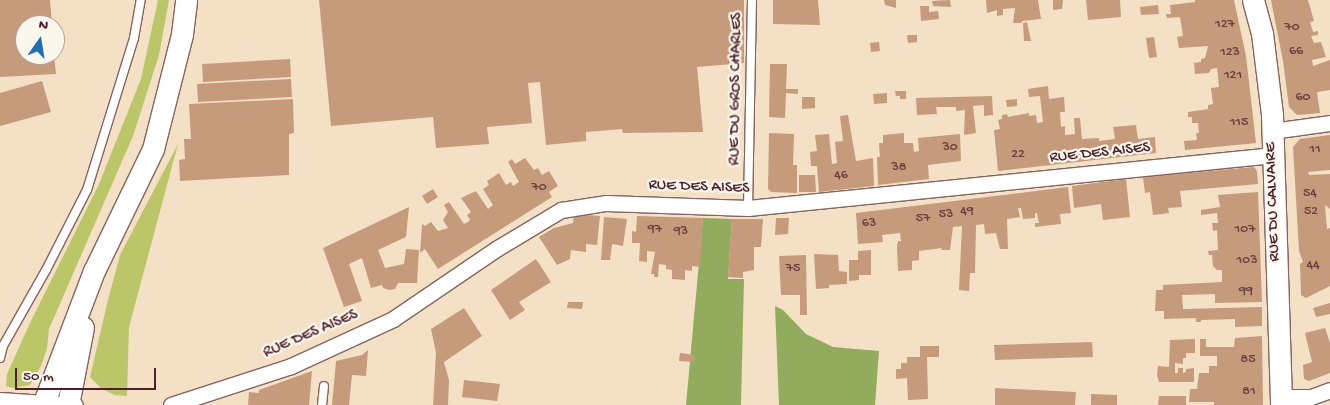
<!DOCTYPE html>
<style>
body{margin:0}
#map{position:relative;width:1330px;height:405px;overflow:hidden;background:#f3e0c5;font-family:"Gochi Hand",sans-serif}
div>[style]{position:absolute}
[style*='--x']{left:calc(var(--x)*1px);top:calc(var(--y)*1px);width:calc(var(--w)*1px);rotate:calc(var(--a)*1deg)}
.green>*{inset:0;background:#bac668}
.forest>*{inset:0;background:#93ab5c}
.building>*{inset:0;background:#c69b7c}
.roads{filter:drop-shadow(1px 0 #856361) drop-shadow(-1px 0 #856361) drop-shadow(0 1px #856361) drop-shadow(0 -1px #856361)}
.lane>*{height:8px;margin:-4px;padding:0 4px;transform-origin:4px;border-radius:4px;background:#fff}
.street>*{height:15px;margin:-7.5px;padding:0 7.5px;transform-origin:7.5px;border-radius:7.5px;background:#fff}
.secondary>*{height:21px;margin:-10.5px;padding:0 10.5px;transform-origin:10.5px;border-radius:10.5px;background:#fff}
span{translate:-50% -50%;white-space:nowrap;text-align:center;line-height:1.15;-webkit-text-stroke:4.5px #fbf7ec;paint-order:stroke}
.number-label{font-size:14px;color:#693e3f}
.number-label span{-webkit-text-stroke-width:0}
.street-label{font-size:16px;color:#4a1f2b}
.north{position:absolute;left:15px;top:15px;width:50px;height:50px;box-sizing:border-box;background:#fbf7ec;border:1px solid #b4a19f;border-radius:50%;rotate:13deg;font-size:14px;font-weight:700;line-height:20px;text-align:center;color:#4a1f2b}
.north::after{content:'';display:block;margin:auto;width:18px;height:22px;background:#1f6fb2;clip-path:polygon(50% 0,100% 100%,50% 72%,0 100%)}
.scale{position:absolute;left:15px;top:368px;width:141px;height:22px;box-sizing:border-box;border:2px solid #4a1f2b;border-top:0;padding-left:6px;font-size:15px;line-height:18px;white-space:nowrap;color:#4a1f2b;-webkit-text-stroke:4px #fbf7ec;paint-order:stroke}
</style>
<div id="map">
<div class="green">
<i style="clip-path:polygon(158px 0,169px 0,159px 55px,133px 136px,49px 329px,47px 349px,41px 366px,30px 385px,13px 388px,6px 386px,7px 374px,30px 323px,99px 184px,141px 79px)"></i>
<i style="clip-path:polygon(178px 144px,129px 327px,127px 396px,115px 395px,102px 389px,90px 377px,108px 300px,120px 255px)"></i>
</div>
<div class="forest">
<i style="clip-path:polygon(703px 218px,732px 219px,728px 279px,744px 279px,741px 405px,686px 405px)"></i>
<i style="clip-path:polygon(775px 306px,783px 310px,806px 334px,833px 347px,879px 351px,875px 405px,779px 405px)"></i>
</div>
<div class="building">
<i style="clip-path:polygon(0 0,50px 0,52px 25px,25px 25px,25px 55px,54px 55px,56px 74px,0 77px)"></i>
<i style="clip-path:polygon(319px 0,744px 0,744px 63px,697px 67px,703px 132px,623px 133px,622px 129px,586px 132px,586px 141px,546px 145px,540px 82px,528px 83px,532px 123px,487px 127px,489px 144px,436px 148px,433px 117px,331px 126px)"></i>
<i style="clip-path:polygon(773px 0,818px 0,820px 25px,773px 24px)"></i>
<i style="clip-path:polygon(884px 0,896px 0,896px 8px,885px 5px)"></i>
<i style="clip-path:polygon(950px 0,951px 7px,933px 6px,932px 1px)"></i>
<i style="clip-path:polygon(986px 0,1038px 0,1041px 19px,1022px 21px,1022px 17px,1022px 23px,1013px 23px,1015px 8px,1003px 9px,1003px 15px,997px 16px,997px 10px,987px 13px)"></i>
<i style="clip-path:polygon(1053px 0,1063px 0,1062px 9px,1053px 10px)"></i>
<i style="clip-path:polygon(1086px 0,1120px 0,1121px 17px,1088px 20px)"></i>
<i style="clip-path:polygon(1195px 0,1234px 0,1246px 56px,1256px 143px,1185px 150px,1184px 141px,1197px 140px,1196px 133px,1199px 133px,1198px 123px,1192px 123px,1192px 117px,1188px 117px,1188px 112px,1208px 109px,1208px 105px,1213px 104px,1211px 88px,1219px 87px,1217px 68px,1211px 69px,1209px 73px,1195px 74px,1194px 63px,1201px 62px,1201px 59px,1205px 58px,1208px 46px,1179px 48px,1177px 37px,1183px 36px,1180px 17px,1167px 18px,1166px 14px,1171px 14px,1170px 5px,1195px 2px)"></i>
<i style="clip-path:polygon(1271px 0,1308px 0,1314px 21px,1310px 22px,1313px 32px,1318px 31px,1318px 35px,1311px 36px,1314px 43px,1321px 42px,1326px 57px,1312px 60px,1313px 66px,1330px 60px,1330px 90px,1317px 92px,1320px 113px,1297px 115px,1289px 107px,1283px 61px)"></i>
<i style="clip-path:polygon(1158px 5px,1159px 14px,1141px 15px,1140px 7px)"></i>
<i style="clip-path:polygon(920px 6px,929px 6px,929px 12px,938px 11px,939px 19px,921px 21px)"></i>
<i style="clip-path:polygon(1027px 22px,1031px 41px,1024px 41px,1023px 23px)"></i>
<i style="clip-path:polygon(907px 35px,917px 35px,917px 42px,908px 43px)"></i>
<i style="clip-path:polygon(1154px 37px,1157px 57px,1149px 58px,1146px 38px)"></i>
<i style="clip-path:polygon(879px 42px,880px 51px,871px 52px,870px 43px)"></i>
<i style="clip-path:polygon(290px 59px,291px 77px,203px 82px,202px 64px)"></i>
<i style="clip-path:polygon(770px 64px,787px 64px,786px 89px,798px 89px,798px 94px,786px 93px,785px 118px,769px 117px)"></i>
<i style="clip-path:polygon(291px 79px,292px 97px,198px 102px,197px 84px)"></i>
<i style="clip-path:polygon(42px 81px,51px 112px,0 126px,0 93px)"></i>
<i style="clip-path:polygon(1048px 86px,1049px 99px,1064px 97px,1065px 112px,1060px 112px,1061px 127px,1065px 126px,1065px 135px,1075px 134px,1074px 118px,1080px 118px,1082px 139px,1099px 138px,1099px 141px,1115px 139px,1113px 127px,1136px 125px,1138px 139px,1155px 137px,1156px 153px,998px 171px,994px 130px,1000px 129px,998px 120px,1002px 119px,1002px 115px,1007px 114px,1008px 117px,1029px 113px,1029px 116px,1036px 115px,1037px 123px,1043px 122px,1040px 96px,1029px 97px,1028px 89px)"></i>
<i style="clip-path:polygon(895px 91px,906px 91px,906px 99px,900px 99px,900px 96px,896px 96px)"></i>
<i style="clip-path:polygon(887px 93px,887px 103px,874px 104px,873px 94px)"></i>
<i style="clip-path:polygon(992px 96px,993px 115px,984px 116px,984px 105px,973px 106px,976px 133px,964px 135px,965px 110px,956px 111px,956px 107px,936px 107px,937px 114px,917px 115px,916px 98px)"></i>
<i style="clip-path:polygon(802px 97px,815px 97px,815px 108px,802px 109px)"></i>
<i style="clip-path:polygon(293px 99px,294px 133px,289px 134px,289px 175px,180px 181px,179px 160px,185px 159px,184px 139px,191px 139px,189px 104px)"></i>
<i style="clip-path:polygon(1017px 99px,1017px 106px,1007px 107px,1006px 100px)"></i>
<i style="clip-path:polygon(848px 115px,856px 161px,873px 158px,874px 186px,819px 192px,817px 166px,811px 166px,810px 152px,817px 151px,815px 135px,829px 134px,832px 164px,837px 163px,835px 142px,843px 141px,840px 116px)"></i>
<i style="clip-path:polygon(769px 133px,794px 134px,793px 165px,797px 165px,797px 193px,771px 192px,768px 189px)"></i>
<i style="clip-path:polygon(904px 133px,904px 143px,913px 143px,914px 152px,919px 151px,918px 138px,960px 134px,961px 161px,928px 165px,929px 179px,878px 185px,877px 157px,880px 157px,879px 143px,883px 143px,883px 135px)"></i>
<i style="clip-path:polygon(1330px 135px,1330px 170px,1308px 172px,1309px 175px,1330px 174px,1330px 209px,1325px 205px,1327px 229px,1330px 228px,1330px 286px,1306px 298px,1301px 295px,1300px 264px,1303px 262px,1299px 251px,1293px 147px,1300px 139px)"></i>
<i style="clip-path:polygon(525px 158px,534px 170px,538px 168px,542px 175px,549px 171px,558px 186px,549px 192px,552px 197px,438px 269px,425px 249px,420px 253px,422px 224px,425px 226px,431px 222px,438px 231px,448px 228px,443px 220px,448px 212px,444px 205px,449px 202px,464px 224px,468px 222px,470px 220px,467px 215px,471px 212px,461px 198px,476px 191px,488px 209px,493px 205px,483px 189px,489px 185px,487px 181px,499px 173px,506px 185px,511px 182px,513px 186px,519px 182px,508px 162px,512px 159px,515px 164px)"></i>
<i style="clip-path:polygon(1254px 167px,1257px 171px,1258px 184px,1180px 191px,1182px 207px,1168px 208px,1169px 213px,1153px 215px,1150px 192px,1145px 193px,1143px 177px)"></i>
<i style="clip-path:polygon(799px 175px,815px 175px,816px 192px,799px 192px)"></i>
<i style="clip-path:polygon(1126px 179px,1130px 217px,1103px 220px,1101px 204px,1074px 208px,1072px 186px)"></i>
<i style="clip-path:polygon(1068px 187px,1071px 213px,1060px 214px,1061px 224px,1035px 227px,1035px 223px,1039px 223px,1037px 213px,1035px 213px,1035px 218px,1023px 219px,1021px 208px,1018px 208px,1020px 217px,1007px 219px,1008px 249px,1000px 249px,996px 233px,985px 234px,984px 224px,976px 225px,975px 273px,970px 273px,969px 291px,959px 290px,962px 226px,953px 227px,950px 250px,941px 250px,942px 248px,919px 251px,919px 260px,912px 261px,912px 270px,898px 271px,897px 246px,898px 241px,901px 241px,900px 233px,882px 235px,883px 242px,858px 244px,856px 213px)"></i>
<i style="clip-path:polygon(433px 189px,438px 197px,427px 204px,422px 196px)"></i>
<i style="clip-path:polygon(1258px 192px,1262px 302px,1215px 303px,1215px 294px,1182px 295px,1183px 309px,1262px 307px,1262px 326px,1235px 327px,1235px 319px,1201px 320px,1201px 322px,1196px 322px,1196px 318px,1164px 319px,1164px 311px,1155px 311px,1156px 290px,1163px 290px,1163px 285px,1222px 282px,1222px 270px,1217px 270px,1213px 266px,1212px 255px,1209px 255px,1208px 251px,1218px 250px,1217px 230px,1213px 231px,1212px 223px,1218px 223px,1217px 213px,1201px 215px,1201px 210px,1220px 207px,1218px 195px)"></i>
<i style="clip-path:polygon(409px 207px,406px 237px,378px 250px,385px 268px,404px 264px,406px 249px,419px 250px,417px 283px,398px 283px,395px 289px,389px 290px,383px 288px,382px 285px,371px 288px,362px 258px,349px 264px,362px 301px,344px 307px,323px 248px)"></i>
<i style="clip-path:polygon(574px 214px,600px 216px,597px 245px,586px 244px,586px 252px,571px 250px,570px 259px,557px 265px,539px 237px,554px 228px,573px 223px)"></i>
<i style="clip-path:polygon(637px 216px,703px 218px,700px 267px,692px 266px,692px 271px,685px 270px,685px 280px,672px 279px,672px 270px,666px 269px,666px 265px,659px 264px,658px 277px,654px 277px,654px 274px,651px 274px,655px 252px,647px 251px,647px 262px,639px 261px,640px 243px,632px 243px,632px 231px,636px 232px)"></i>
<i style="clip-path:polygon(604px 217px,627px 219px,623px 246px,612px 244px,610px 260px,601px 260px)"></i>
<i style="clip-path:polygon(776px 218px,789px 218px,788px 234px,775px 235px)"></i>
<i style="clip-path:polygon(732px 219px,763px 219px,761px 247px,754px 247px,754px 270px,743px 272px,743px 278px,728px 277px)"></i>
<i style="clip-path:polygon(871px 250px,871px 275px,859px 275px,859px 280px,849px 281px,849px 260px,858px 260px,858px 251px)"></i>
<i style="clip-path:polygon(814px 254px,838px 255px,839px 271px,847px 272px,847px 284px,829px 285px,829px 288px,816px 289px)"></i>
<i style="clip-path:polygon(806px 255px,807px 315px,800px 315px,800px 295px,781px 295px,779px 256px)"></i>
<i style="clip-path:polygon(536px 259px,551px 282px,519px 302px,525px 310px,510px 320px,491px 290px)"></i>
<i style="clip-path:polygon(568px 302px,583px 302px,582px 309px,567px 308px)"></i>
<i style="clip-path:polygon(1330px 303px,1330px 314px,1316px 317px,1313px 308px)"></i>
<i style="clip-path:polygon(464px 308px,482px 336px,444px 362px,449px 380px,448px 405px,433px 405px,436px 353px,431px 329px)"></i>
<i style="clip-path:polygon(1325px 328px,1330px 343px,1330px 373px,1309px 381px,1304px 379px,1303px 365px,1312px 362px,1305px 333px)"></i>
<i style="clip-path:polygon(1262px 336px,1263px 405px,1214px 405px,1214px 402px,1189px 402px,1190px 389px,1197px 389px,1199px 373px,1209px 373px,1209px 366px,1217px 366px,1217px 356px,1200px 356px,1200px 339px,1206px 339px,1206px 347px,1234px 347px,1235px 338px)"></i>
<i style="clip-path:polygon(1195px 339px,1195px 353px,1186px 353px,1186px 358px,1183px 358px,1183px 364px,1175px 363px,1175px 373px,1178px 373px,1178px 368px,1183px 368px,1183px 373px,1186px 372px,1186px 369px,1194px 368px,1194px 382px,1159px 382px,1157px 375px,1158px 366px,1169px 367px,1170px 340px)"></i>
<i style="clip-path:polygon(1092px 342px,1093px 357px,995px 360px,994px 345px)"></i>
<i style="clip-path:polygon(920px 346px,939px 346px,939px 357px,927px 357px,928px 399px,908px 400px,907px 378px,896px 379px,896px 369px,901px 369px,901px 363px,907px 363px,907px 357px,920px 357px)"></i>
<i style="clip-path:polygon(368px 350px,366px 376px,352px 375px,349px 405px,332px 405px,336px 361px,362px 355px)"></i>
<i style="clip-path:polygon(680px 353px,695px 355px,694px 362px,679px 361px)"></i>
<i style="clip-path:polygon(312px 371px,309px 405px,248px 405px,249px 392px,259px 393px,259px 390px)"></i>
<i style="clip-path:polygon(464px 380px,500px 384px,497px 401px,462px 397px)"></i>
<i style="clip-path:polygon(995px 388px,1076px 392px,1075px 405px,995px 405px)"></i>
<i style="clip-path:polygon(1091px 394px,1117px 395px,1117px 405px,1091px 405px)"></i>
<i style="clip-path:polygon(1159px 396px,1186px 396px,1186px 405px,1158px 405px)"></i>
</div>
<div class="roads">
<div class="lane">
<i style="--x:748;--y:208;--w:208;--a:-88.9"></i>
<i style="--x:0;--y:358;--w:12;--a:-76"></i>
<i style="--x:3;--y:346;--w:87;--a:-60.5"></i>
<i style="--x:46;--y:270;--w:90;--a:-62.9"></i>
<i style="--x:87;--y:190;--w:159;--a:-72.8"></i>
<i style="--x:134;--y:38;--w:39;--a:-80"></i>
<i style="--x:322;--y:405;--w:19;--a:-84"></i>
</div>
<div class="street">
<i style="--x:1272;--y:131;--w:59;--a:-7.9"></i>
<i style="--x:1280;--y:397;--w:31;--a:0"></i>
<i style="--x:1311;--y:397;--w:20;--a:-20"></i>
<i style="--x:0;--y:400;--w:75;--a:3.8"></i>
<i style="--x:171;--y:405;--w:126;--a:-18"></i>
<i style="--x:291;--y:366;--w:112;--a:-24.7"></i>
<i style="--x:393;--y:319;--w:125;--a:-34.2"></i>
<i style="--x:496;--y:249;--w:76;--a:-31"></i>
<i style="--x:561;--y:210;--w:46;--a:-8.8"></i>
<i style="--x:606;--y:203;--w:142;--a:2"></i>
<i style="--x:748;--y:208;--w:528;--a:-5.76"></i>
</div>
<div class="secondary">
<i style="--x:1253;--y:0;--w:34;--a:75"></i>
<i style="--x:1262;--y:33;--w:83;--a:83"></i>
<i style="--x:1272;--y:115;--w:290;--a:88.2"></i>
<i style="--x:43;--y:405;--w:143;--a:-69.2"></i>
<i style="--x:94;--y:271;--w:136;--a:-64.2"></i>
<i style="--x:153;--y:149;--w:119;--a:-75.8"></i>
<i style="--x:182;--y:34;--w:34;--a:-83"></i>
<i style="--x:68;--y:405;--w:79;--a:-79.1"></i>
</div>
</div>
<div class="number-label">
<span style="left:1225px;top:25px">127</span>
<span style="left:1292px;top:28px">70</span>
<span style="left:1296px;top:52px">66</span>
<span style="left:1230px;top:53px">123</span>
<span style="left:1233px;top:76px">121</span>
<span style="left:1303px;top:98px">60</span>
<span style="left:1239px;top:123px">115</span>
<span style="left:950px;top:148px">30</span>
<span style="left:1315px;top:150px">11</span>
<span style="left:1018px;top:155px">22</span>
<span style="left:899px;top:168px">38</span>
<span style="left:841px;top:176px">46</span>
<span style="left:539px;top:188px">70</span>
<span style="left:1310px;top:194px">54</span>
<span style="left:967px;top:212px">49</span>
<span style="left:1311px;top:212px">52</span>
<span style="left:946px;top:215px">53</span>
<span style="left:923px;top:219px">57</span>
<span style="left:869px;top:224px">63</span>
<span style="left:655px;top:230px">97</span>
<span style="left:1245px;top:230px">107</span>
<span style="left:681px;top:232px">93</span>
<span style="left:1247px;top:261px">103</span>
<span style="left:1313px;top:266px">44</span>
<span style="left:793px;top:269px">75</span>
<span style="left:1246px;top:292px">99</span>
<span style="left:1248px;top:360px">85</span>
<span style="left:1249px;top:392px">81</span>
</div>
<div class="street-label">
<span style="left:737px;top:89px;rotate:-89deg">RUE DU GROS CHARLES</span>
<span style="left:1100px;top:154px;rotate:-6deg">RUE DES AISES</span>
<span style="left:699px;top:188px;rotate:2deg">RUE DES AISES</span>
<span style="left:1274px;top:202px;rotate:-92deg">RUE DU CALVAIRE</span>
<span style="left:311px;top:335px;rotate:-23deg">RUE DES AISES</span>
</div>
<div class="north">N</div>
<div class="scale">50 m</div>
</div>
